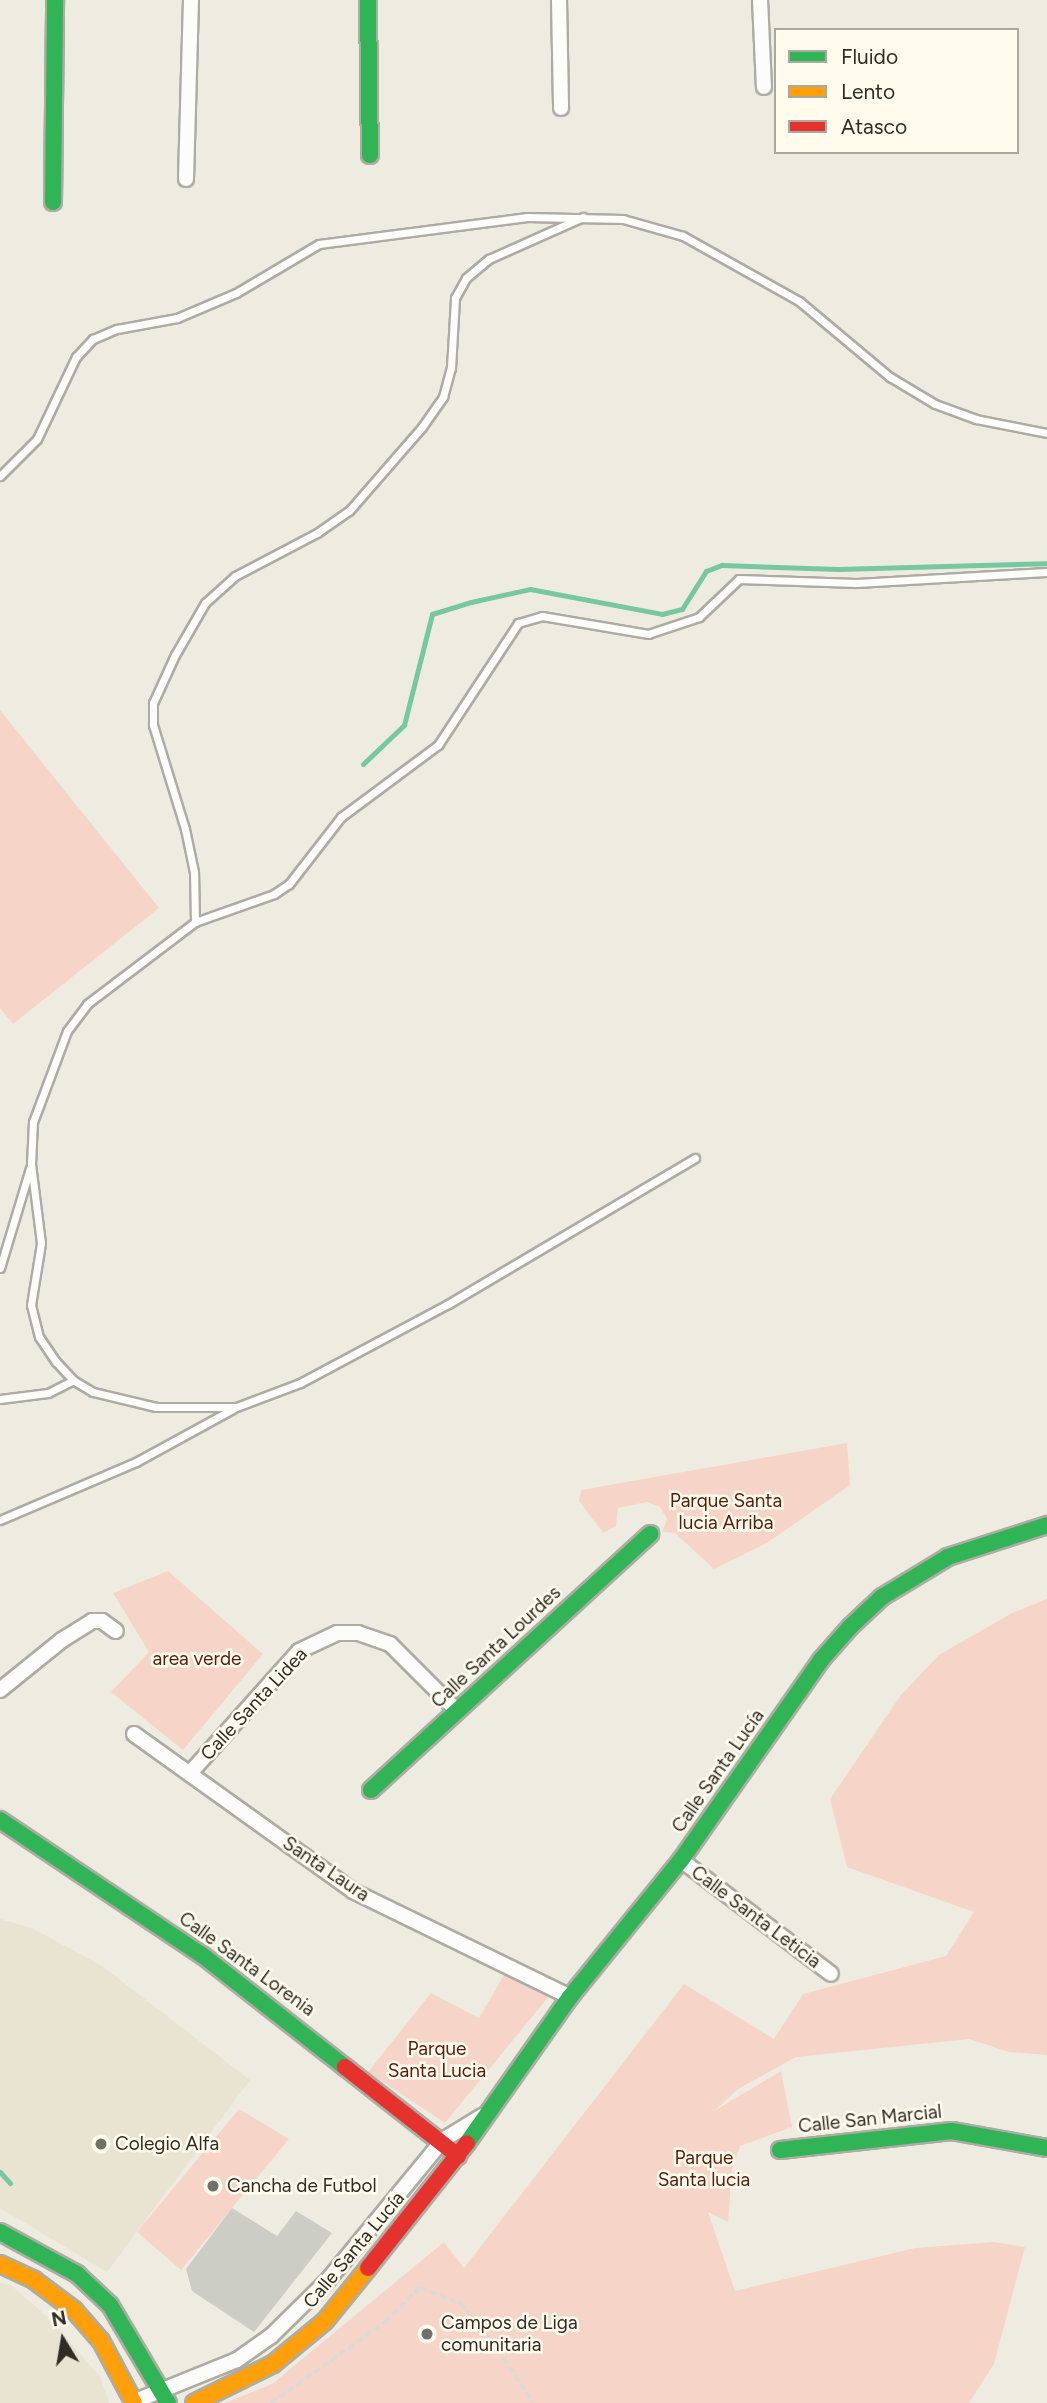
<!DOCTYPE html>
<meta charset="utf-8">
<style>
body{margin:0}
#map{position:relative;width:1047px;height:2403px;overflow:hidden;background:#eeece1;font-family:Figtree,sans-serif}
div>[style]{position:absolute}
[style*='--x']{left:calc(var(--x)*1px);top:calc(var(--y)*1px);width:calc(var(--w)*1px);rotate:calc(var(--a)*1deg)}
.built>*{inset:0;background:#e8e4d1}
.green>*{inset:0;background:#f6d5c8}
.stream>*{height:5px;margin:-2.5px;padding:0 2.5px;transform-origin:2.5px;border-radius:2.5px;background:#77c8a1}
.building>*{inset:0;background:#cccdc5}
.path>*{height:3.5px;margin-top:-1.75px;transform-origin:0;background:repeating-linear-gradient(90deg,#dadad7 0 7px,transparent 0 10.5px)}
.roads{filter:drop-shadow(2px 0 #adaca4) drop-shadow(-2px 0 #adaca4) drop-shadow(0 2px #adaca4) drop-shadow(0 -2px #adaca4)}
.lane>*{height:7px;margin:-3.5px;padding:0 3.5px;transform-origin:3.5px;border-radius:3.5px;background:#fcfcfa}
.street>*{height:14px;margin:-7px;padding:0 7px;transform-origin:7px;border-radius:7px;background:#fcfcfa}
.fast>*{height:16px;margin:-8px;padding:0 8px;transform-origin:8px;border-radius:8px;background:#30b455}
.slow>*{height:16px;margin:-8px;padding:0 8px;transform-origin:8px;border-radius:8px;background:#ff9f0a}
.jam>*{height:16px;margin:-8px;padding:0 8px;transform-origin:8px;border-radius:8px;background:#e5322d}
.dots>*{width:19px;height:19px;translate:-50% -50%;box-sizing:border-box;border:4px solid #fffced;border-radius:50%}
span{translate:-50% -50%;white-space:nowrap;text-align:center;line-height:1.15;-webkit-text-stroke:5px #fffced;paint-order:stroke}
.park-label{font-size:19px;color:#591a0c}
.street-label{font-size:19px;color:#2e2c25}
.poi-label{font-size:19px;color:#2e2c25}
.left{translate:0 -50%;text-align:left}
.legend{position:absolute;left:774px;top:28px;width:245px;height:126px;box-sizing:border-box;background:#fffced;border:2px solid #aba99d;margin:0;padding:9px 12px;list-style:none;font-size:21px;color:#2e2c25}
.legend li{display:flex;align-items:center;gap:14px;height:35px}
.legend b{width:35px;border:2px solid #aba99d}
.north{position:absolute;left:28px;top:2305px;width:70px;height:70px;-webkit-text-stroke:5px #fffced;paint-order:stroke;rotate:349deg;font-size:19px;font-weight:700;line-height:28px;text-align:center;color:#2e2c25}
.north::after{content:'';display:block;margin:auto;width:24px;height:32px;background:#2e2c25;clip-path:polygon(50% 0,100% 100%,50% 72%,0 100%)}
</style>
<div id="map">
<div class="built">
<i style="clip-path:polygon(0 1919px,32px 1928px,102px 1966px,250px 2080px,107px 2272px,0 2208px)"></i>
<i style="clip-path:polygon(0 2283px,11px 2285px,52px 2321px,100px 2377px,109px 2403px,0 2403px)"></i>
</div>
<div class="green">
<i style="clip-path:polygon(0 710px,159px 908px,13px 1024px,0 1008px)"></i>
<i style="clip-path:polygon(847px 1443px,850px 1485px,767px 1543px,714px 1569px,675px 1533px,662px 1532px,667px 1519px,660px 1507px,647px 1502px,618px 1508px,616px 1526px,603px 1533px,579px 1501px,581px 1490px)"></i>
<i style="clip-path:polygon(168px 1571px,263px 1654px,183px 1750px,111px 1692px,149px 1652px,113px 1593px)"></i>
<i style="clip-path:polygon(1047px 1599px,1047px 2055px,1009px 2052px,969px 2039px,796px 2057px,738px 2089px,714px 2111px,781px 2071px,792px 2127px,740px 2146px,732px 2170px,728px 2222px,708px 2212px,735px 2291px,915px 2248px,994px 2242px,1025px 2247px,994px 2364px,969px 2403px,225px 2403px,272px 2384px,444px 2242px,464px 2268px,684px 1984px,774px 2039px,803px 1994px,946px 1956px,974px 1912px,847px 1867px,830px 1799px,901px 1695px,939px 1655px,1012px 1613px)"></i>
<i style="clip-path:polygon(507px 1970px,550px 1995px,445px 2123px,368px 2072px,431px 1993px,479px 2018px)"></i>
<i style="clip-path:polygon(239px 2109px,289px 2139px,181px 2270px,137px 2232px)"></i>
</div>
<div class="stream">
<i style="--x:363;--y:764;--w:57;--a:-43.6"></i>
<i style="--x:404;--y:725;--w:114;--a:-75.8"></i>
<i style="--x:432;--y:614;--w:41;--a:-17.1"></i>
<i style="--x:471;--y:602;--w:60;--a:-12.4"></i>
<i style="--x:530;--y:589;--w:134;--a:10.7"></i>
<i style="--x:662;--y:614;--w:21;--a:-14"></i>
<i style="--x:682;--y:609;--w:45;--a:-57.7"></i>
<i style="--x:706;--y:571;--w:17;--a:-21"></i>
<i style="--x:722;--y:565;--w:116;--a:2"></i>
<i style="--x:838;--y:569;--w:209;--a:-1.6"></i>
<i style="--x:0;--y:2172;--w:15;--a:48"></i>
</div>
<div class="building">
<i style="clip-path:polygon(232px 2208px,277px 2236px,296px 2211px,332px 2233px,254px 2332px,192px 2291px,186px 2269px)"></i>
</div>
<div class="path">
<i style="--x:271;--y:2403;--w:140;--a:-35.4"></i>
<i style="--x:385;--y:2322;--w:49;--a:-44.2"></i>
<i style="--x:420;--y:2288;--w:43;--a:20.6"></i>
<i style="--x:460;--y:2303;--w:49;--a:49.1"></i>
<i style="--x:492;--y:2340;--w:75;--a:56.9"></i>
</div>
<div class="roads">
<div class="lane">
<i style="--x:0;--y:476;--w:52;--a:-45"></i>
<i style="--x:37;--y:439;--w:91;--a:-64.6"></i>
<i style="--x:76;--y:357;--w:25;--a:-47"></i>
<i style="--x:93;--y:339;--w:26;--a:-23"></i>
<i style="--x:117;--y:329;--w:61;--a:-10.4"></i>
<i style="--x:177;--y:318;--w:64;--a:-23"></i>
<i style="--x:236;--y:293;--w:96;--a:-30.6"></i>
<i style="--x:319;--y:244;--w:210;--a:-7.4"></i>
<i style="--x:527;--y:217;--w:96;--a:1.2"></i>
<i style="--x:623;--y:219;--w:62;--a:15.8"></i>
<i style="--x:683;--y:236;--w:133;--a:29.3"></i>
<i style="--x:799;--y:301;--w:119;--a:39.9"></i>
<i style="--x:890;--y:377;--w:52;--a:31"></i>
<i style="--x:935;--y:404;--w:44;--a:20.1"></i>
<i style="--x:976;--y:419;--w:72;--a:11.2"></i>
<i style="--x:195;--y:922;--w:50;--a:-91.1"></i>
<i style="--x:194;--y:872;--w:44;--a:-101.8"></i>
<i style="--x:185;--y:829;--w:109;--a:-107.1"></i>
<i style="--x:153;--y:725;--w:22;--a:-90"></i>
<i style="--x:153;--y:703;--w:53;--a:-65.4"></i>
<i style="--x:175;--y:655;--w:60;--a:-60"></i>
<i style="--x:205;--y:603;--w:40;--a:-42"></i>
<i style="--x:235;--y:576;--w:93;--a:-27.7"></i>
<i style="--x:317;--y:533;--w:39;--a:-35"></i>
<i style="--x:349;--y:511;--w:111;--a:-49"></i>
<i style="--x:422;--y:427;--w:37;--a:-55"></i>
<i style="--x:443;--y:397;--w:30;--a:-75"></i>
<i style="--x:451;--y:368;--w:70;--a:-86.7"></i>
<i style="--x:455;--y:298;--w:23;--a:-61"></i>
<i style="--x:466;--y:278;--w:30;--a:-40"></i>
<i style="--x:489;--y:259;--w:103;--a:-24.1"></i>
<i style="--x:695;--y:1158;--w:287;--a:149.4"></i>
<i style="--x:448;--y:1304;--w:168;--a:151.9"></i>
<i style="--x:300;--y:1383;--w:68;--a:159.4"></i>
<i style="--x:236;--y:1407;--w:80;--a:180"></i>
<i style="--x:156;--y:1407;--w:65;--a:-166.6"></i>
<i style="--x:93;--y:1392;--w:23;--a:-149"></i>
<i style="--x:73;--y:1380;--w:25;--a:-133"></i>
<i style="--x:56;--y:1362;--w:30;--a:-124"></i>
<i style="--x:39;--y:1337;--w:33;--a:-104"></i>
<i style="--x:31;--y:1305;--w:63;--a:-80.8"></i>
<i style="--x:41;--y:1243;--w:80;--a:-97.2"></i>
<i style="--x:31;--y:1164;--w:42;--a:-87.3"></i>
<i style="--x:33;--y:1122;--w:97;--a:-69.5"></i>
<i style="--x:67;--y:1031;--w:34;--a:-53"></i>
<i style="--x:87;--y:1004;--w:136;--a:-37.2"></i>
<i style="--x:195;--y:922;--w:84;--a:-19.5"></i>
<i style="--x:274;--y:894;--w:18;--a:-34"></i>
<i style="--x:289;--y:884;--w:85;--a:-52.2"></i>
<i style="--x:341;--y:817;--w:121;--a:-36.6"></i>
<i style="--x:438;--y:745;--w:146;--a:-56.7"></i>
<i style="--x:518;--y:623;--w:25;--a:-16"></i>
<i style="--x:542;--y:616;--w:108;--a:9.6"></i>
<i style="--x:648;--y:634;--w:54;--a:-18.4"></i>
<i style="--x:699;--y:617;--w:55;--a:-43.5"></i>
<i style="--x:739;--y:579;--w:117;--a:2"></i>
<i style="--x:856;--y:583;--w:191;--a:-3.3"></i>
<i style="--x:0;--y:1268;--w:104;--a:-73.3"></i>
<i style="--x:0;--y:1399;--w:48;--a:-7.1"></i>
<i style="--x:48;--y:1393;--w:28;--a:-27"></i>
<i style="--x:0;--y:1520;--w:148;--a:-23.1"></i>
<i style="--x:136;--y:1462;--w:111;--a:-28.7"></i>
</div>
<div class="street">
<i style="--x:559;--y:0;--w:108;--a:88.9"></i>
<i style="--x:760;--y:0;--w:87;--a:87.4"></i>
<i style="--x:186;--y:179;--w:179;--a:-88.4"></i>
<i style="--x:0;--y:1690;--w:80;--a:-38.9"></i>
<i style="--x:62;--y:1640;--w:36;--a:-32"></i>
<i style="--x:92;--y:1621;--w:10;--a:0"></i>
<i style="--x:102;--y:1621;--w:17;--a:36"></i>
<i style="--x:134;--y:1734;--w:269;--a:35.6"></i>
<i style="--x:353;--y:1891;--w:242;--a:26"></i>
<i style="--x:191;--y:1772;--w:162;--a:-48.2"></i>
<i style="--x:299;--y:1651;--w:42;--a:-25.3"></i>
<i style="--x:337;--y:1633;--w:21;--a:0"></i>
<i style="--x:358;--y:1633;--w:34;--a:19"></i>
<i style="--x:390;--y:1644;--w:95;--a:45"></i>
<i style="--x:681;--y:1860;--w:188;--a:37.2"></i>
<i style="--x:133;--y:2402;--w:112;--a:-22"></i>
<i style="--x:237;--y:2360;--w:42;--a:-35.2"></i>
<i style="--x:271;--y:2336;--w:80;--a:-44.5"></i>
<i style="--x:328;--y:2280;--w:181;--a:-50.6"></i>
<i style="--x:443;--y:2140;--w:46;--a:-31.6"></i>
</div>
<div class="fast">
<i style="--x:368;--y:0;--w:155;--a:89.3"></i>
<i style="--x:53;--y:202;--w:202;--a:-89.4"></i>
<i style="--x:371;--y:1790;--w:379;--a:-42.5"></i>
<i style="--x:0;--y:1820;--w:243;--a:33.8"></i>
<i style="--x:202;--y:1955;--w:182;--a:38.1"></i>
<i style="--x:467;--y:2143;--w:179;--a:-54.8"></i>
<i style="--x:570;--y:1997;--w:176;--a:-51"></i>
<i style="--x:681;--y:1860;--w:244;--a:-55"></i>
<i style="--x:821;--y:1660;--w:44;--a:-48.7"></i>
<i style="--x:850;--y:1627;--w:44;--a:-43.2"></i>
<i style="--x:882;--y:1597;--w:77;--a:-31.2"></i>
<i style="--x:948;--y:1557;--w:104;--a:-17.9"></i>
<i style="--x:780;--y:2150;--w:173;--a:-6.3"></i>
<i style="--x:952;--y:2131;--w:97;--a:10.1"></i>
<i style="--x:0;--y:2232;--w:88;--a:28.6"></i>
<i style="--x:77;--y:2274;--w:45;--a:43.2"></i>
<i style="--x:110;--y:2305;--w:114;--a:59.4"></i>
</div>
<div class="slow">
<i style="--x:0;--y:2264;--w:38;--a:25"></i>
<i style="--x:34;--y:2280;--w:50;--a:36.9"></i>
<i style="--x:74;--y:2310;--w:41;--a:48.9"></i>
<i style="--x:101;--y:2341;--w:70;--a:62"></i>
<i style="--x:194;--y:2403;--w:88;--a:-26.3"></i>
<i style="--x:273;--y:2364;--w:67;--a:-39.6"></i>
<i style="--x:325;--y:2321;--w:68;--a:-50.9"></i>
</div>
<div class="jam">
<i style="--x:345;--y:2067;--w:144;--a:38.2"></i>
<i style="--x:368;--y:2268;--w:159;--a:-51.6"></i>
</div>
</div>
<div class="dots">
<i style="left:101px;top:2144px;background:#716f67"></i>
<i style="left:213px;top:2186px;background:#716f67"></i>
<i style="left:427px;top:2334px;background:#716f67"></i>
</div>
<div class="park-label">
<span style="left:726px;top:1512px">Parque Santa<br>lucia Arriba</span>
<span style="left:197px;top:1659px">area verde</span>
<span style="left:437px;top:2060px">Parque<br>Santa Lucia</span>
<span style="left:704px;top:2169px">Parque<br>Santa lucia</span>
</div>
<div class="street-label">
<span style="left:496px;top:1647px;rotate:-43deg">Calle Santa Lourdes</span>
<span style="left:254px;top:1704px;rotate:-47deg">Calle Santa Lidea</span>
<span style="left:718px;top:1771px;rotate:-55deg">Calle Santa Lucía</span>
<span style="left:326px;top:1869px;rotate:34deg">Santa Laura</span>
<span style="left:756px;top:1917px;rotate:37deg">Calle Santa Leticia</span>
<span style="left:247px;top:1964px;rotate:36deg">Calle Santa Lorenia</span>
<span style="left:870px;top:2119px;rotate:-6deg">Calle San Marcial</span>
<span style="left:354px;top:2250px;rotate:-50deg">Calle Santa Lucía</span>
</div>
<div class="poi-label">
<span class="left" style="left:115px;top:2144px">Colegio Alfa</span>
<span class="left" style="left:227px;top:2186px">Cancha de Futbol</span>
<span class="left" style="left:441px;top:2334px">Campos de Liga<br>comunitaria</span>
</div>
<ul class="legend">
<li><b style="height:9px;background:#30b455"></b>Fluido</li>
<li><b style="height:9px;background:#ff9f0a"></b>Lento</li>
<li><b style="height:9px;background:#e5322d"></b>Atasco</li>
</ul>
<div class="north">N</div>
</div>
